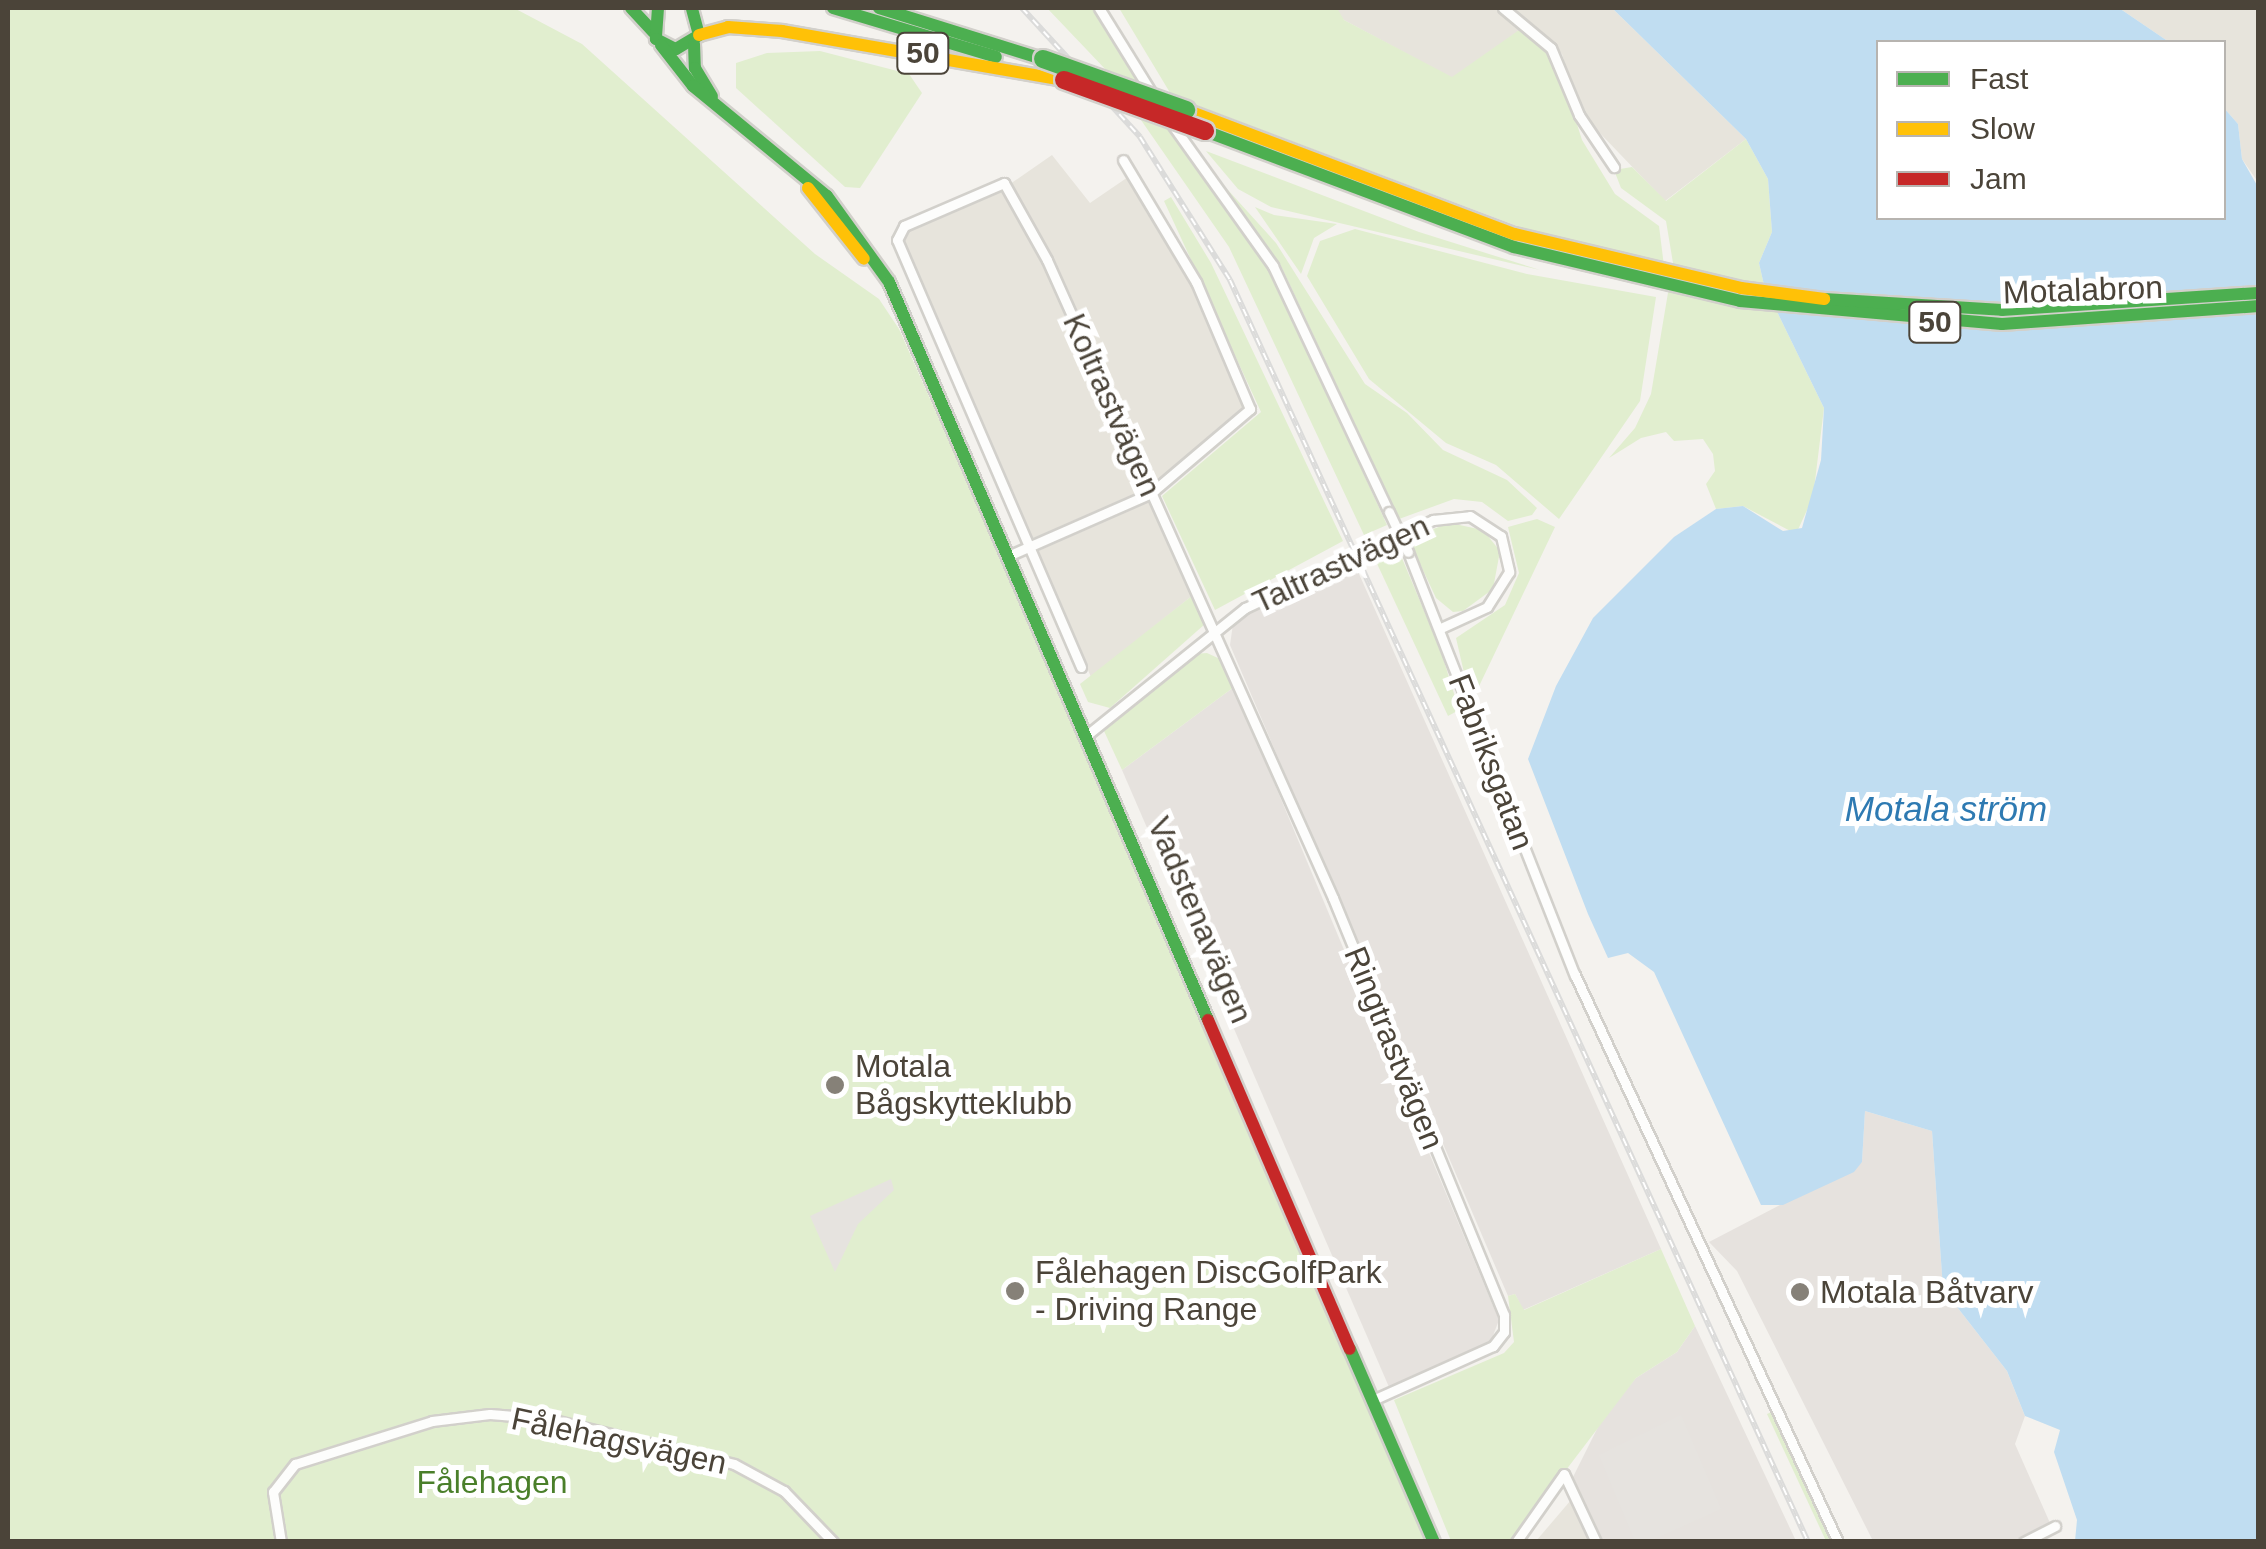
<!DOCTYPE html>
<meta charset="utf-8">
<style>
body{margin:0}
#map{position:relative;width:2266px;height:1549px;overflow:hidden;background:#f4f2ee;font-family:Arial,sans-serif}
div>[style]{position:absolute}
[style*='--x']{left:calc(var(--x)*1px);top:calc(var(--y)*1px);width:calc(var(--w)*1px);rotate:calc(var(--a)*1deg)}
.residential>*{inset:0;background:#e7e4dc}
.industrial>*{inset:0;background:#e6e2de}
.green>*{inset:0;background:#e1eecf}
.parking>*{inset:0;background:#e6e3df}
.water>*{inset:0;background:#c0ddf1}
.roads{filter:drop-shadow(2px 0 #d2d0cb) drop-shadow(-2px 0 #d2d0cb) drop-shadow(0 2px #d2d0cb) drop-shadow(0 -2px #d2d0cb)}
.street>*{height:9px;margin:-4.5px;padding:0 4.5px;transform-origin:4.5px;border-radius:4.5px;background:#fdfdfc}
.fast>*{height:12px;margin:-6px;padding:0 6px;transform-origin:6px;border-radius:6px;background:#4caf50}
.slow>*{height:12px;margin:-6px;padding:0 6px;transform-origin:6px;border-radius:6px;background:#ffc107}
.jam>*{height:12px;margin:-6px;padding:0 6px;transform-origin:6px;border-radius:6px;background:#c62828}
.rail>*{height:6px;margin-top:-3px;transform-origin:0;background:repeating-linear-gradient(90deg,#fff 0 8px,#dbdbda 0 16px);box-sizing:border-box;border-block:2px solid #dbdbda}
.bridges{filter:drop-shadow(2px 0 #d2d0cb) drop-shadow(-2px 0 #d2d0cb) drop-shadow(0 2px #d2d0cb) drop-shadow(0 -2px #d2d0cb)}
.street-bridge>*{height:9px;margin:-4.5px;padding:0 4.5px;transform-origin:4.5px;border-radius:4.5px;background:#fdfdfc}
.fast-bridge>*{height:18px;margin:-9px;padding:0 9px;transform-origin:9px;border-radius:9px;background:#4caf50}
.jam-bridge>*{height:18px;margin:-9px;padding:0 9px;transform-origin:9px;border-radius:9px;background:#c62828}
.dots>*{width:28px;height:28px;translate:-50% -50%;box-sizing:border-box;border:5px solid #fff;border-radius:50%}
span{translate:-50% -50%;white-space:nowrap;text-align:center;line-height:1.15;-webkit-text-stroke:10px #fff;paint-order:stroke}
.shield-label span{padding:2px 8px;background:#fff;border:2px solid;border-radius:8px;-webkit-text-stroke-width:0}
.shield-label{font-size:30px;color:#4b4439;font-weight:700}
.street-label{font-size:32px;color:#4b4439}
.poi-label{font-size:32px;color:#4b4439}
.left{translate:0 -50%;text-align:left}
.park-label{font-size:32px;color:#4a7f2a}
.water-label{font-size:35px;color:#2e7ab2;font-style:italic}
.frame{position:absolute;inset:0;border:10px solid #4b4439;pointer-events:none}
.legend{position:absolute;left:1876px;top:40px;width:350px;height:180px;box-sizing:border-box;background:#fff;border:2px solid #b7b4b0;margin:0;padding:12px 18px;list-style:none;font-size:30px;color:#4b4439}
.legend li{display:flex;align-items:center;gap:20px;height:50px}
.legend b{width:50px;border:2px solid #b7b4b0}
</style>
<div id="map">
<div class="residential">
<i style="clip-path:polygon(1337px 8px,1612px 8px,1746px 139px,1665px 201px,1596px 129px,1578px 105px,1562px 54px,1530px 23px,1452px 78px,1344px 20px,1334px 13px)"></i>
<i style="clip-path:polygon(2119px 8px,2258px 8px,2258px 182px,2242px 159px,2238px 124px,2224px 108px,2224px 42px,2169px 42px)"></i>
<i style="clip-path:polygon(1052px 155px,1090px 203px,1131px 175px,1171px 240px,1251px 410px,1149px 494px,1193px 595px,1091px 677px,902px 242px,907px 229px,1003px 189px)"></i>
<i style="clip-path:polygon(1571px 1500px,1590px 1541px,1536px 1541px)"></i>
</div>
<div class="industrial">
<i style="clip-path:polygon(1355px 565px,1661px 1249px,1523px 1310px,1515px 1294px,1508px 1296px,1230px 645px,1233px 624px,1242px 616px)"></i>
<i style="clip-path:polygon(1234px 687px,1499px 1320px,1491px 1341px,1389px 1387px,1122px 770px)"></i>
<i style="clip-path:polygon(1865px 1111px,1932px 1131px,1943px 1289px,2007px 1371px,2025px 1416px,2015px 1444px,2050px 1523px,2015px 1541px,1873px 1541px,1737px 1271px,1709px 1242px,1862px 1162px)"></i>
<i style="clip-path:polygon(1695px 1326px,1796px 1541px,1603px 1541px,1573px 1477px,1603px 1417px,1636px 1378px,1677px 1352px)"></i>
</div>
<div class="green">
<i style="clip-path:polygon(8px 8px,514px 8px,582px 44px,815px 254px,879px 299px,899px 329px,1081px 739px,1427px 1541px,8px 1542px)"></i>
<i style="clip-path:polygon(1047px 8px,1093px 8px,1198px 172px,1269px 267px,1387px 525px,1364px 535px,1229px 247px,1107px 71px)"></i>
<i style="clip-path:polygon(1119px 8px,1337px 8px,1344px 20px,1452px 77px,1522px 28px,1556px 58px,1582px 140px,1615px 194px,1659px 226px,1664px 266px,1528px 230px,1172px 96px)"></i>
<i style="clip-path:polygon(820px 51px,909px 74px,922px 93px,860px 188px,845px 187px,736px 88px,736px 63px,767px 53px)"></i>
<i style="clip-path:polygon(1746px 139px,1768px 179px,1772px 232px,1759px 263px,1764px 285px,1824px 408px,1813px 497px,1796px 534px,1743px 506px,1716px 509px,1706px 484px,1715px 471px,1713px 454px,1703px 439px,1674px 441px,1666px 432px,1641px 438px,1609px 458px,1635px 428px,1651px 394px,1673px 263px,1666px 221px,1621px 188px,1614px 170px,1632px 167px,1666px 201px)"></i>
<i style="clip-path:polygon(1206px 151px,1419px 232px,1540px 270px,1271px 207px,1238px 189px)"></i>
<i style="clip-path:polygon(1208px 168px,1276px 243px,1365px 384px,1407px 413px,1443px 450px,1507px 480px,1537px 508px,1532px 515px,1508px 521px,1482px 502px,1454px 499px,1399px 519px,1282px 268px)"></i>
<i style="clip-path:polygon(1171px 197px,1211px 263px,1343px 541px,1215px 610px,1162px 496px,1261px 412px,1164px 201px)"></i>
<i style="clip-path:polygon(1255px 207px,1274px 215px,1337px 224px,1314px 238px,1301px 274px)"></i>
<i style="clip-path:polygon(1355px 229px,1527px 274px,1656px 297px,1640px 401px,1559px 519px,1496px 465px,1446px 443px,1369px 379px,1307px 276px,1320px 241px)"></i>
<i style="clip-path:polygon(1537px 519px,1555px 527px,1471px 703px,1456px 638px,1505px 605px,1519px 573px,1508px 527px)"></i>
<i style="clip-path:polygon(1450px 523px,1483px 530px,1500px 551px,1493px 589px,1463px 611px,1453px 612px,1436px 598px,1408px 538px)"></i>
<i style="clip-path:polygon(1396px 544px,1441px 651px,1459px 710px,1448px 716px,1373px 555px)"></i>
<i style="clip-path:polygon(1193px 595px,1205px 624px,1110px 708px,1088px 702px,1080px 684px)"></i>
<i style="clip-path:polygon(1207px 653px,1220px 659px,1234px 687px,1122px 770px,1104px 731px,1193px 654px)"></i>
<i style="clip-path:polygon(1661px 1249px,1695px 1326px,1677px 1352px,1636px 1378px,1512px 1541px,1451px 1541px,1394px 1400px,1504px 1353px,1514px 1342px,1508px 1296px,1515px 1294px,1524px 1310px)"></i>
<i style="clip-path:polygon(1774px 1411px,1833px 1541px,1826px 1541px,1767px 1414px)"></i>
</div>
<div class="parking">
<i style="clip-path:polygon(891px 1179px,894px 1190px,858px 1224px,835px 1272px,810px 1216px)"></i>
<i style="clip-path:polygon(1681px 1415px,1721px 1509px,1650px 1541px,1635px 1541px,1599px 1455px)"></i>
</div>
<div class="water">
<i style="clip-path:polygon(1612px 8px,2119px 8px,2169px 42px,1878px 42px,1878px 218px,2224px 218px,2224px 108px,2238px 124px,2242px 159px,2258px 187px,2258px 1541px,2075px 1541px,2077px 1520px,2054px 1452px,2060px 1430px,2025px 1416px,2007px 1371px,1943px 1289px,1932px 1131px,1865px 1111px,1862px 1162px,1854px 1172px,1783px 1205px,1761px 1205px,1654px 972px,1628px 953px,1608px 958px,1588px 914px,1528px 759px,1556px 686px,1593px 618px,1674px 537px,1716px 509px,1743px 506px,1783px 531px,1802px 528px,1821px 460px,1824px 408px,1764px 285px,1759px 263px,1772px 232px,1768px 179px,1746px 139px)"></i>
</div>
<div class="roads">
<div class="street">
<i style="--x:1099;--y:8;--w:102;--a:58.2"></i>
<i style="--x:1503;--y:8;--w:62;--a:39.8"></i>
<i style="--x:1551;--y:48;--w:73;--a:67.3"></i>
<i style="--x:1579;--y:115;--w:63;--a:56.1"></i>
<i style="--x:1169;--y:120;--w:179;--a:54.5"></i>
<i style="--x:1273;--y:266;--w:272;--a:64.8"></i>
<i style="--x:1408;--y:552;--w:455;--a:68.5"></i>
<i style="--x:1575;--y:975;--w:625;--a:65.12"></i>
<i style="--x:1010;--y:555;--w:154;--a:-23.7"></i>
<i style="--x:1151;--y:493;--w:130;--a:-40.3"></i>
<i style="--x:1250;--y:409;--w:138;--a:-113"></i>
<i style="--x:1196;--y:282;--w:142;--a:-120.9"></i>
<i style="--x:1081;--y:667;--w:465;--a:-113.3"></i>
<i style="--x:897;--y:240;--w:16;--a:-63"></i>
<i style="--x:904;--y:226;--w:109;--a:-23.3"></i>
<i style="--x:1004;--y:183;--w:88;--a:60.8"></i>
<i style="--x:1047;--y:260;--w:699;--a:65.85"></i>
<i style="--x:1333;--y:898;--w:451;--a:67.7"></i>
<i style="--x:1504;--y:1315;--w:17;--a:90"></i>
<i style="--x:1504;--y:1332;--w:18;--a:128"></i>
<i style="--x:1493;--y:1346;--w:132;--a:155.8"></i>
<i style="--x:1087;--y:735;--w:203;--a:-38.8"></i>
<i style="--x:1245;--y:608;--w:208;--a:-25.1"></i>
<i style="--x:1433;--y:520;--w:37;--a:-6"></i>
<i style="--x:1470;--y:516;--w:37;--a:33"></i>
<i style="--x:1501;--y:536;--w:37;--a:77"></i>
<i style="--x:1509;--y:572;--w:41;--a:122.2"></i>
<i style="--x:1487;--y:607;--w:51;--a:155.5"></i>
<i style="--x:281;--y:1542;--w:51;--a:-99.1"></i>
<i style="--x:273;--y:1492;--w:36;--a:-52"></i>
<i style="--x:295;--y:1464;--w:144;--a:-17.4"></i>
<i style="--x:432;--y:1421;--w:58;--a:-6.9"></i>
<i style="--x:490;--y:1414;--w:60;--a:4.8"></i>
<i style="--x:550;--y:1419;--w:189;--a:13.7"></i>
<i style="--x:734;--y:1464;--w:57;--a:28.4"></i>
<i style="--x:784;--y:1491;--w:71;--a:46.1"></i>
<i style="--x:1516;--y:1542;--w:83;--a:-54.8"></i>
<i style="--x:1564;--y:1474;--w:75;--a:64.8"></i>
<i style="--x:2024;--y:1542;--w:35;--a:-27"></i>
</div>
<div class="fast">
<i style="--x:631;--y:8;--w:33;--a:47"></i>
<i style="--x:658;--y:8;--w:31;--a:94"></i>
<i style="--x:656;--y:39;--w:22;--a:27"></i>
<i style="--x:676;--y:49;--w:27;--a:-31"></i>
<i style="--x:699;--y:35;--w:28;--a:-105"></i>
<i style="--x:833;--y:8;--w:170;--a:16.7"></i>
<i style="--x:879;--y:8;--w:172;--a:17.3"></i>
<i style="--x:694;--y:44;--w:24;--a:88"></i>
<i style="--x:695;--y:68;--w:33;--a:59"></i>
<i style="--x:661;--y:45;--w:52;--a:52"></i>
<i style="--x:693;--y:86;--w:173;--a:39.4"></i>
<i style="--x:827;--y:196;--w:106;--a:54.2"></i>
<i style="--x:889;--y:282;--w:804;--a:66.62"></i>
<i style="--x:1205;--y:131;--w:330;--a:20.6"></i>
<i style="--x:1514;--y:247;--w:232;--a:13.4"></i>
<i style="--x:1740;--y:301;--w:263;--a:5"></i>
<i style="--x:2002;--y:324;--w:257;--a:-4"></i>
<i style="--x:1824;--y:299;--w:178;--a:3.5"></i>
<i style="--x:2002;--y:310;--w:257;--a:-3.8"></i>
<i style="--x:1350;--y:1349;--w:210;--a:66.5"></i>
</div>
<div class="slow">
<i style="--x:699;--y:35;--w:30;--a:-15"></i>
<i style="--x:728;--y:27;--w:54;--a:4.2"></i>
<i style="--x:782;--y:31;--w:286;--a:9.9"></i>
<i style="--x:1186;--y:110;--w:352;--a:20.7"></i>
<i style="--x:1515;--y:234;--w:232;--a:13.4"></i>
<i style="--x:1741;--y:288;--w:84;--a:7.5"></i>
<i style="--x:808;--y:188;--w:90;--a:51.7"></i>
</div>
<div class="jam">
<i style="--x:1208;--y:1020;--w:358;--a:66.7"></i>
</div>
</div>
<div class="rail">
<i style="--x:1022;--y:8;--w:175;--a:47.5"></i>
<i style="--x:1140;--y:137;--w:169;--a:57.8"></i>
<i style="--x:1230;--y:280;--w:1388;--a:65.39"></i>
</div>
<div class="bridges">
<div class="street-bridge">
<i style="--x:1389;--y:512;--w:44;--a:64.6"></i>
</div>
<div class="fast-bridge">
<i style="--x:1043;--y:59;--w:152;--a:19.6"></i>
</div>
<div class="jam-bridge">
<i style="--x:1064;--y:80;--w:150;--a:19.9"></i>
</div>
</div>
<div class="dots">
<i style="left:835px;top:1085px;background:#868178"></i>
<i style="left:1015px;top:1291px;background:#868178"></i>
<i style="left:1800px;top:1292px;background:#868178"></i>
</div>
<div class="shield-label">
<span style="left:923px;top:53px">50</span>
<span style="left:1935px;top:322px">50</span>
</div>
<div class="street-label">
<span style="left:2083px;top:290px;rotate:-2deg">Motalabron</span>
<span style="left:1112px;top:405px;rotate:66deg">Koltrastvägen</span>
<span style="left:1341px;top:564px;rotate:-25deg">Taltrastvägen</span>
<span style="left:1491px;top:762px;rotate:69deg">Fabriksgatan</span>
<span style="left:1200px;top:920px;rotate:67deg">Vadstenavägen</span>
<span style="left:1394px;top:1048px;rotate:68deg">Ringtrastvägen</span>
<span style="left:619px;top:1441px;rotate:12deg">Fålehagsvägen</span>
</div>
<div class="poi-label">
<span class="left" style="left:855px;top:1085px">Motala<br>Bågskytteklubb</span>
<span class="left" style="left:1035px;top:1291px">Fålehagen DiscGolfPark<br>- Driving Range</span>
<span class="left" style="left:1820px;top:1292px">Motala Båtvarv</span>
</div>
<div class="park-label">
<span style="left:492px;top:1482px">Fålehagen</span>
</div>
<div class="water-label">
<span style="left:1946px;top:809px">Motala ström</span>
</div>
<div class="frame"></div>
<ul class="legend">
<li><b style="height:12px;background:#4caf50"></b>Fast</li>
<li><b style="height:12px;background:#ffc107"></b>Slow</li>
<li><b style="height:12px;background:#c62828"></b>Jam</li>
</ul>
</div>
